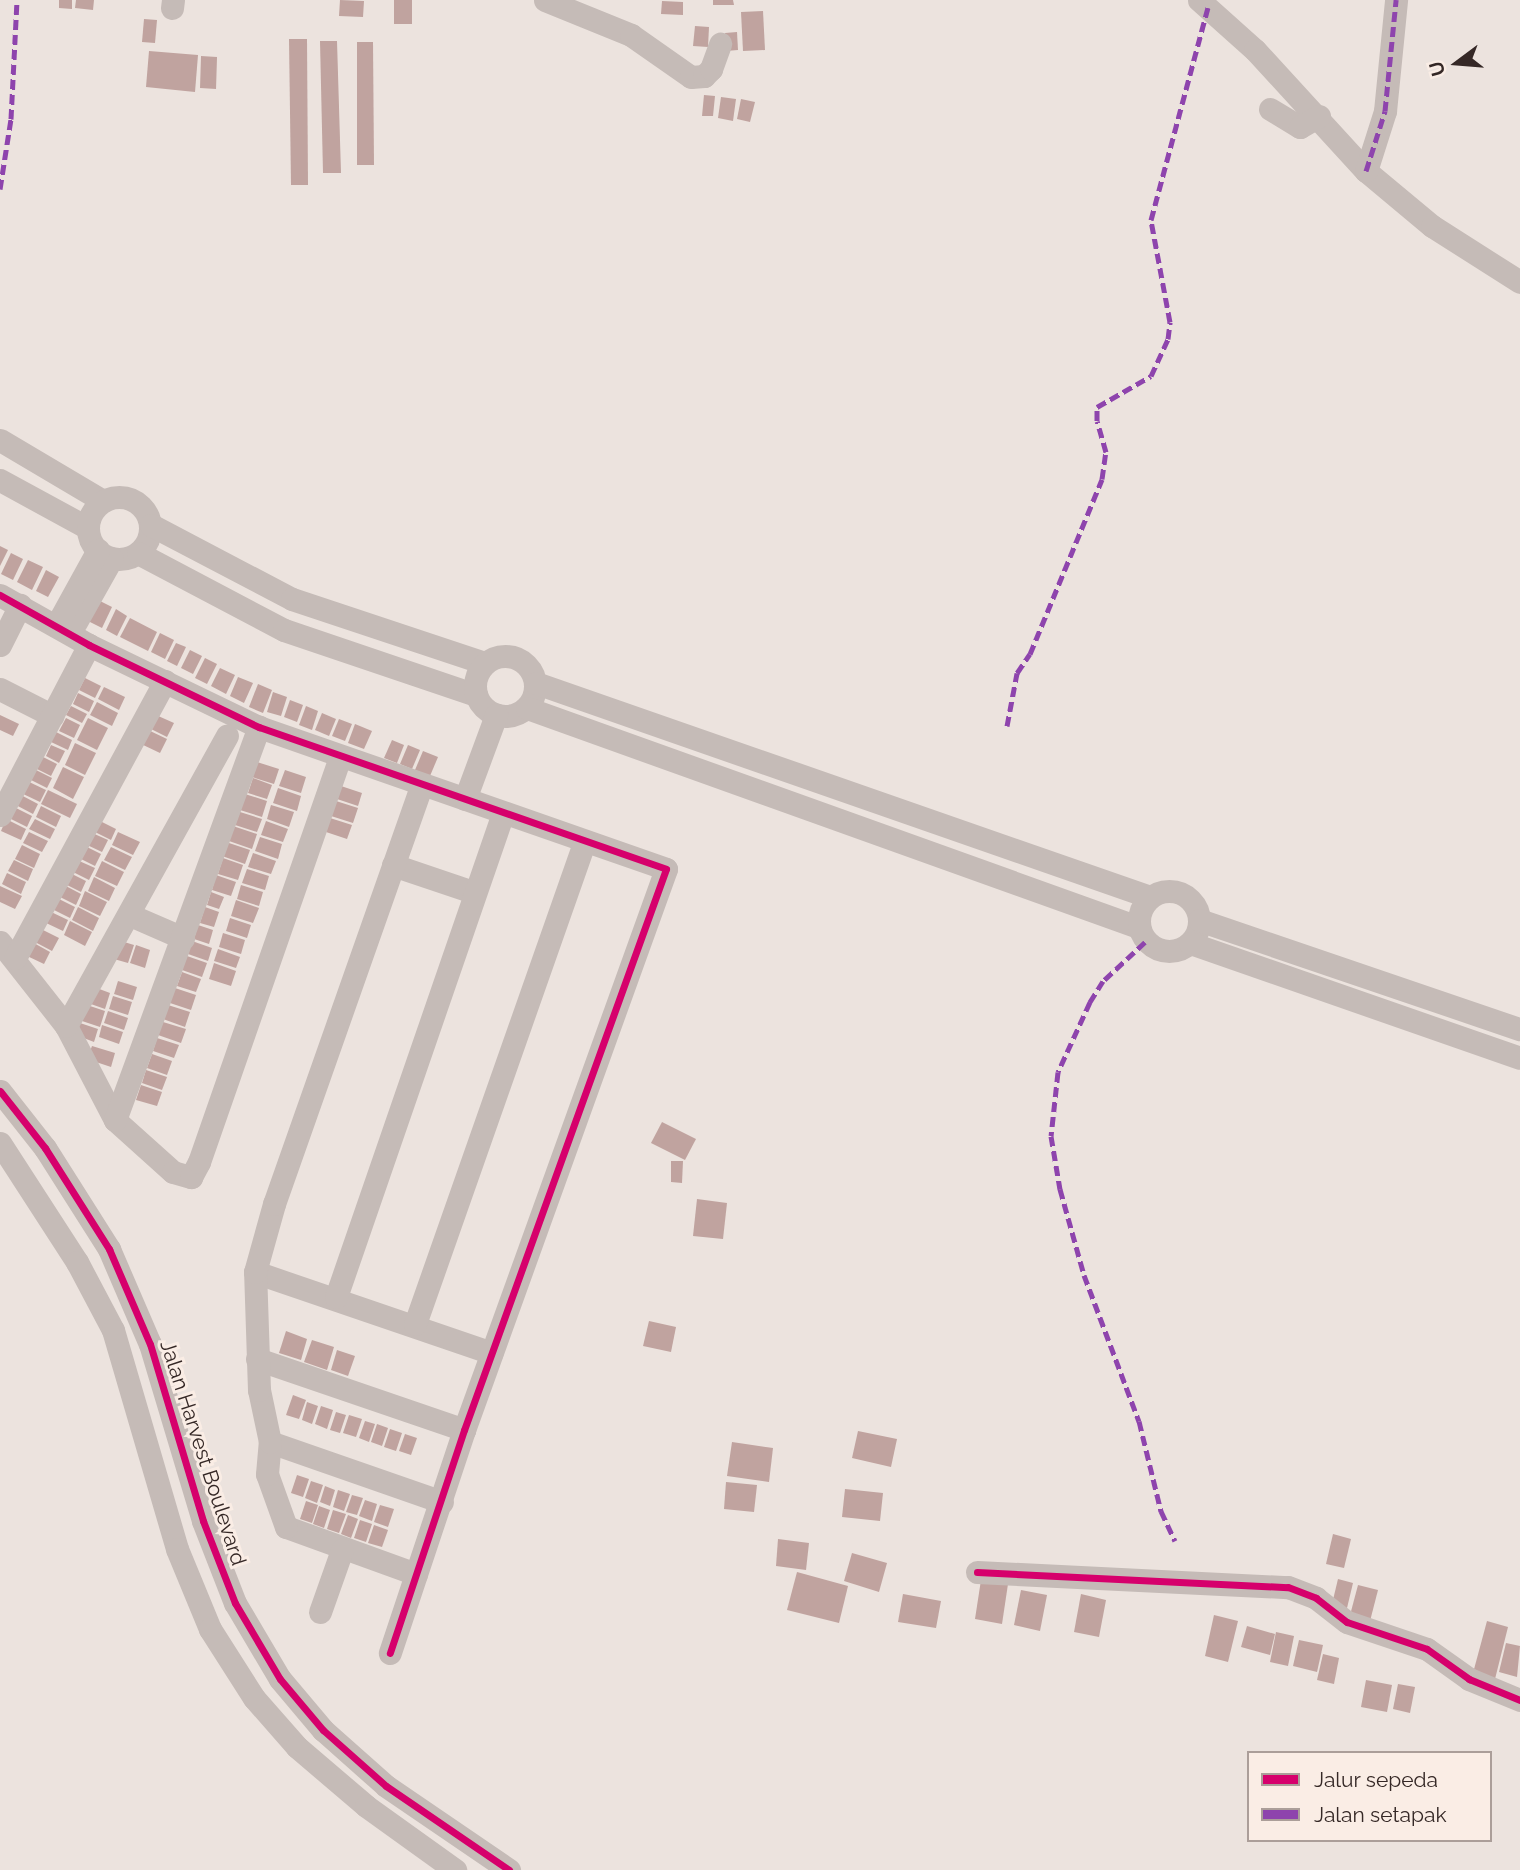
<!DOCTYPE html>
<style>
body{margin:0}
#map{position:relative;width:1520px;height:1870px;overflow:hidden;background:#ece3de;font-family:Raleway,sans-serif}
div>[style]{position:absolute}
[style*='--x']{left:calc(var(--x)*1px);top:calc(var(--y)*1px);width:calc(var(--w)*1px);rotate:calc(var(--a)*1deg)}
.building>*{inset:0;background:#c0a39f}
.minor>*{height:23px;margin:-11.5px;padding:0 11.5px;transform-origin:11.5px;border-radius:11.5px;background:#c5bbb7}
.minor>.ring{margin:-11.5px;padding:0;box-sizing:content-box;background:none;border:23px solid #c5bbb7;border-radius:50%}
.quiet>*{height:5px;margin-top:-2.5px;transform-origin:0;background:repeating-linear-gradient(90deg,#8e44ad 0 10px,transparent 0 15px)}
.cycleway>*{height:7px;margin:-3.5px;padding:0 3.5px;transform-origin:3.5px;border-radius:3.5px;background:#d6006c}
span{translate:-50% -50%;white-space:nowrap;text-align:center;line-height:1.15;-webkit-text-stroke:6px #faede5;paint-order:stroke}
.street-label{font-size:21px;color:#352826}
.legend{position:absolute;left:1247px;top:1751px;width:245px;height:91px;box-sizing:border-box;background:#faede5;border:2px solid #ab9e99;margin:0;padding:9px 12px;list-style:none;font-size:21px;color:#352826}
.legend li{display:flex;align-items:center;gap:14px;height:35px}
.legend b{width:35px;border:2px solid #ab9e99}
.north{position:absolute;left:1422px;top:28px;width:70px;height:70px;-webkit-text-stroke:5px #faede5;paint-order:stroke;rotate:254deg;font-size:19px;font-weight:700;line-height:28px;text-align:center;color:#352826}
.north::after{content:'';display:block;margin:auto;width:24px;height:32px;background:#352826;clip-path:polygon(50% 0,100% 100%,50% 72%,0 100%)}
</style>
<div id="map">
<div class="building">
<i style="clip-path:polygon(59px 0,72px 0,72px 9px,59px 8px)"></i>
<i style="clip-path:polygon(76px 0,94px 0,93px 10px,75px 8px)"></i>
<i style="clip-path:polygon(340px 0,364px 1px,363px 17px,339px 16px)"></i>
<i style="clip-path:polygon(394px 0,412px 0,412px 24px,394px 24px)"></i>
<i style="clip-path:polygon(713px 0,733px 0,734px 5px,713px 5px)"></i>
<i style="clip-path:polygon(662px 1px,683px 2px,683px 15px,661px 14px)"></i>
<i style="clip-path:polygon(763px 11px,765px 50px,743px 51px,741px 12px)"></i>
<i style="clip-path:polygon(144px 19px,157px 20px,155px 43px,142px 42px)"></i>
<i style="clip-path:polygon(695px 26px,709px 27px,708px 47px,693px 46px)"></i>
<i style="clip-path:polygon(737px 32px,738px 50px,726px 51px,725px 33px)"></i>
<i style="clip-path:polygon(289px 39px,307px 39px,308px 185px,291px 185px)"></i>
<i style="clip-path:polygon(320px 41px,337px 41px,341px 173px,323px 173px)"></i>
<i style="clip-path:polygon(357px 42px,373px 42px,374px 165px,357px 165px)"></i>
<i style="clip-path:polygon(149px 51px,198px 55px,195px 92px,146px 87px)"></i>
<i style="clip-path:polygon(201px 56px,217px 57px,216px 89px,200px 88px)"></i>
<i style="clip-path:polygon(704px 95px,715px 96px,713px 116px,702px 116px)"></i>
<i style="clip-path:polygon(721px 97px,736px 99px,733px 121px,718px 118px)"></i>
<i style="clip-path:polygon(741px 99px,755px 102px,750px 122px,737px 119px)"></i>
<i style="clip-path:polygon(0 546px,8px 550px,0 566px)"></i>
<i style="clip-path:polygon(11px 553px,23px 559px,13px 580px,1px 574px)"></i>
<i style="clip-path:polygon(28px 560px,43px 567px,32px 590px,17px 582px)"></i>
<i style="clip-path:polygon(46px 570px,59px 577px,48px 597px,36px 591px)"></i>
<i style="clip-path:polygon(98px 600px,112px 607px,102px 628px,88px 621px)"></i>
<i style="clip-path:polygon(116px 609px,127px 616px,117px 636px,106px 630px)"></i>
<i style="clip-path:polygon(130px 618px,157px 632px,148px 651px,120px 637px)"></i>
<i style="clip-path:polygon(160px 633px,174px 640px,165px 659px,151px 652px)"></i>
<i style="clip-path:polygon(176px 643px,186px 647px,177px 666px,167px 661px)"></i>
<i style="clip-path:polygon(190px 650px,202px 656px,193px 674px,181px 668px)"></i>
<i style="clip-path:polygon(205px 658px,217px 664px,207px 684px,195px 678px)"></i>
<i style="clip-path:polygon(220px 668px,235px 675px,226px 694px,211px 686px)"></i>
<i style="clip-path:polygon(238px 677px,253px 683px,244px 703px,230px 696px)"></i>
<i style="clip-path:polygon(85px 678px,101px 686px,95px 698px,79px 690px)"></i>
<i style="clip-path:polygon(258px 684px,272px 690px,263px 713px,249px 707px)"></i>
<i style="clip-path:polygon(104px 687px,125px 697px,119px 710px,98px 699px)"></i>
<i style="clip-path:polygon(273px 692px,287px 697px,281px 716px,267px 712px)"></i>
<i style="clip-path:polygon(78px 693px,94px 701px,89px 712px,73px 704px)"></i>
<i style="clip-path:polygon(290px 700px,303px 705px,297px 722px,284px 717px)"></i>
<i style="clip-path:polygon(97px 702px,118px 713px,112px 726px,90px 715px)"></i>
<i style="clip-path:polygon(71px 706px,87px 714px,82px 723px,66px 715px)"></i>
<i style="clip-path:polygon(306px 706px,318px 711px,312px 730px,299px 725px)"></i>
<i style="clip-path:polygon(322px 713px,336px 719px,329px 736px,315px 730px)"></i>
<i style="clip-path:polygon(0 715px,19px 724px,13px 736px,0 730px)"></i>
<i style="clip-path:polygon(156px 715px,174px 723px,167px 737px,149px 728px)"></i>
<i style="clip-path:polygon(66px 718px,80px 725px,74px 738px,59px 731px)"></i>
<i style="clip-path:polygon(88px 718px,108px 728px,97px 750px,77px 740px)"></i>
<i style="clip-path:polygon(339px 719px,352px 724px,345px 741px,332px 736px)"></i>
<i style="clip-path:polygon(355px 724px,372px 731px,364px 749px,348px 743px)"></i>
<i style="clip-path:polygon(146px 729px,167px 739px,160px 753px,139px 743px)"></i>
<i style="clip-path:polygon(56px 732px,72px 740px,68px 750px,51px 742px)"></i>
<i style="clip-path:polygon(392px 740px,404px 745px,397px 763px,384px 758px)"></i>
<i style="clip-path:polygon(75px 743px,96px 753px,85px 775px,65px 765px)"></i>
<i style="clip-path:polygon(51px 745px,65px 751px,59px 763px,46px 756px)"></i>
<i style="clip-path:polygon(408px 745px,420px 750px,412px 769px,400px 764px)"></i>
<i style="clip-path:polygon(423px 751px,438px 757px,430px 776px,415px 770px)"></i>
<i style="clip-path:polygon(43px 757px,57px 764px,51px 776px,37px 769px)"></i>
<i style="clip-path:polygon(257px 762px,279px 769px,274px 784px,252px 777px)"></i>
<i style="clip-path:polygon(63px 767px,84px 777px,73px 799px,53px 788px)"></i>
<i style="clip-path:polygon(34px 769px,52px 778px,47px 788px,29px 779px)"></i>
<i style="clip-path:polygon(285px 770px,306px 777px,301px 793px,279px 786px)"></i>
<i style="clip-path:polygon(253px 778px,272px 785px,267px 799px,248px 793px)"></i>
<i style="clip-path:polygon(25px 780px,46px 790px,40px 802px,19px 792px)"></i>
<i style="clip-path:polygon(341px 786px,362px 793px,358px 806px,337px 799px)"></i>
<i style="clip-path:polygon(278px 788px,301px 796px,297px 811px,273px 803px)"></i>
<i style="clip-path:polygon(48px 790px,77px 804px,70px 818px,41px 804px)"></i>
<i style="clip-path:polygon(19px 794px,38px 804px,33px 814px,14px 804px)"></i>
<i style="clip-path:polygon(245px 794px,267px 801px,262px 817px,240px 810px)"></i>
<i style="clip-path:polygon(336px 801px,358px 808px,353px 823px,331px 816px)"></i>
<i style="clip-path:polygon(271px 805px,294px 812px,289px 827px,267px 819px)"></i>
<i style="clip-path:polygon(12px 806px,32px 816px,27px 827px,7px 817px)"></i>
<i style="clip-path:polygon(41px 806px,61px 816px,56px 827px,36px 817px)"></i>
<i style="clip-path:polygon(240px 812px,262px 819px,257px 832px,235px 825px)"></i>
<i style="clip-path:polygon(330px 818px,352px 825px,347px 839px,326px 832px)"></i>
<i style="clip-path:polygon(6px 819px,26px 829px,21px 840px,1px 831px)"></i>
<i style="clip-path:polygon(35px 819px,55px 829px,50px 839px,29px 829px)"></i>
<i style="clip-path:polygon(98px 820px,116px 829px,111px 840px,93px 831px)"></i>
<i style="clip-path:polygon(266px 821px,288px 829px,283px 842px,261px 835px)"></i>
<i style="clip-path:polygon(233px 826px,257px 834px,252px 849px,229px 841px)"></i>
<i style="clip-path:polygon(29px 832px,48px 841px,42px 852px,23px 843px)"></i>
<i style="clip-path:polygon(90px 832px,108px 840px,102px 852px,85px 844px)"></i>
<i style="clip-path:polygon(118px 832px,140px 842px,133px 855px,112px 845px)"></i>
<i style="clip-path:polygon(260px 837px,282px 844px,278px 859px,255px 851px)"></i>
<i style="clip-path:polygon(226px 842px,250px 850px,245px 864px,222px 856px)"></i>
<i style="clip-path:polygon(22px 845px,40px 854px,34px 868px,15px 859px)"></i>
<i style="clip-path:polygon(85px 846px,101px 854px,95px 866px,79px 858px)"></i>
<i style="clip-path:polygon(111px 847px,132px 857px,125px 870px,104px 860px)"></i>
<i style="clip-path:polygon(253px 853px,276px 861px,271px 874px,248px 867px)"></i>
<i style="clip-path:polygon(223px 858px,243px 865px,238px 880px,218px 874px)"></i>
<i style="clip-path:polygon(14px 860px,33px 869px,28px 881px,8px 871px)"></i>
<i style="clip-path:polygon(77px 860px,95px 868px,89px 880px,71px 871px)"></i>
<i style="clip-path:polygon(102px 861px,124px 872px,117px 886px,95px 876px)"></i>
<i style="clip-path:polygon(247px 869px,269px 876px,265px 890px,242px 883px)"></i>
<i style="clip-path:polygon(7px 873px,26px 882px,21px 894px,2px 884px)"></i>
<i style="clip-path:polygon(70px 873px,86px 881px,81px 892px,65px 884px)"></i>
<i style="clip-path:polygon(216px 875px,236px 882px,231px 896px,212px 890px)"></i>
<i style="clip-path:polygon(94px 877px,115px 888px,109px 901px,88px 891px)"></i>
<i style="clip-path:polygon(64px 885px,81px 894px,76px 905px,58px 896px)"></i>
<i style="clip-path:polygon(241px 885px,263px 892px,259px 906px,237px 899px)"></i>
<i style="clip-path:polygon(0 886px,22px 896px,15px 909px,0 902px)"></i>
<i style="clip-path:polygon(85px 891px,107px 902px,100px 916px,79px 906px)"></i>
<i style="clip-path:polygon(211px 892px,224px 897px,219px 909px,207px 905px)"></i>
<i style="clip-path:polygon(57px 898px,75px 907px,70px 918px,52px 909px)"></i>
<i style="clip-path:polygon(236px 900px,259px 908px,253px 923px,231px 916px)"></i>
<i style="clip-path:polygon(78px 907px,99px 918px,93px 931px,72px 920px)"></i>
<i style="clip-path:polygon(205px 907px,219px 912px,214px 927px,200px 923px)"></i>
<i style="clip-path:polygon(49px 911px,68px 920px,63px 931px,44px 922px)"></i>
<i style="clip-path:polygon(230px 918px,251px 925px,247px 938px,226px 931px)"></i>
<i style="clip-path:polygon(70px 921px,92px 932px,85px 946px,64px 935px)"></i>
<i style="clip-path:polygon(198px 925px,213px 930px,209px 944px,194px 939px)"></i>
<i style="clip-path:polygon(41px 929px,59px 938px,52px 951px,35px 942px)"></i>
<i style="clip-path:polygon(223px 933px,245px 940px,241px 954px,219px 947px)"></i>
<i style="clip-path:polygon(121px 941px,134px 945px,128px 963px,114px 959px)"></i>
<i style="clip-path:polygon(192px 941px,212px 948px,208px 961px,188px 954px)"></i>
<i style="clip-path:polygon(32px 942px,50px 952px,44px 964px,25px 955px)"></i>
<i style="clip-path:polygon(136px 945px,150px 950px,145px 968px,130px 963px)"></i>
<i style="clip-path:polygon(218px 949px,240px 957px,236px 968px,214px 961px)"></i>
<i style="clip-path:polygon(187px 956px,207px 963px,202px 977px,182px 970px)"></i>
<i style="clip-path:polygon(214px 963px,236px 971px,231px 986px,209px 979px)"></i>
<i style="clip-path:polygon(182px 972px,201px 979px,196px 992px,177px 986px)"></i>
<i style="clip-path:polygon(118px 981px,137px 987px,133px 1000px,114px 994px)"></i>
<i style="clip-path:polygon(94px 987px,110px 993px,105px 1009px,88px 1003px)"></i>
<i style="clip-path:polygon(175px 988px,196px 995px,191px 1010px,170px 1003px)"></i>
<i style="clip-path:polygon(113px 996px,132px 1002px,128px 1015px,109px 1009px)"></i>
<i style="clip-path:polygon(87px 1005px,105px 1011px,100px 1027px,82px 1021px)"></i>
<i style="clip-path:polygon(168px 1005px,190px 1012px,185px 1027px,163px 1019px)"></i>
<i style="clip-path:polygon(108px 1011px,128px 1018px,124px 1030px,104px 1023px)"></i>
<i style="clip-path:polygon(163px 1022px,186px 1029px,181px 1043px,158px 1035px)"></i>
<i style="clip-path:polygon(80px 1023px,98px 1029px,94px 1042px,76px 1035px)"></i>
<i style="clip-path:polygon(102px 1025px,123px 1032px,119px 1044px,99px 1037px)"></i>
<i style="clip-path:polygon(157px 1038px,179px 1045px,174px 1058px,153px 1051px)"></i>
<i style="clip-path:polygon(92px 1046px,115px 1053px,111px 1067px,87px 1059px)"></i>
<i style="clip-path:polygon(152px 1054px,172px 1061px,167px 1075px,147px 1068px)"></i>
<i style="clip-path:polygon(146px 1070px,167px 1077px,162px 1090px,142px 1083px)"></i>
<i style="clip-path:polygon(141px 1085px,162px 1092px,157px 1106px,136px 1100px)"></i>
<i style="clip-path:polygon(662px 1122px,696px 1139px,685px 1160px,651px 1143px)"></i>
<i style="clip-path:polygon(671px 1161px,683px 1161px,682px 1183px,671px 1182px)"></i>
<i style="clip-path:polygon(697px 1199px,727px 1203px,723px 1239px,693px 1236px)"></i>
<i style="clip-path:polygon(649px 1321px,676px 1327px,671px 1352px,643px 1346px)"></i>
<i style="clip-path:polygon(286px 1331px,307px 1339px,301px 1360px,279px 1353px)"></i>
<i style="clip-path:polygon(312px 1340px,334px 1347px,327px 1370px,304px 1362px)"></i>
<i style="clip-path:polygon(337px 1350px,355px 1356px,348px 1376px,331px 1370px)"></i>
<i style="clip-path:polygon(293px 1395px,306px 1400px,299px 1419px,286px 1415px)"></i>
<i style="clip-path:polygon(307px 1402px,318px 1406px,312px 1424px,302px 1420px)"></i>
<i style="clip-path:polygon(321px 1406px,333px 1410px,327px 1429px,315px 1424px)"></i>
<i style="clip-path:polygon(336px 1412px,346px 1415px,340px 1433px,330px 1430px)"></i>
<i style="clip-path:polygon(349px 1415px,362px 1419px,356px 1437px,343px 1433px)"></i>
<i style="clip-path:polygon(365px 1421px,375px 1424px,369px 1442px,359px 1438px)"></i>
<i style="clip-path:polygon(377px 1424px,388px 1428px,382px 1446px,371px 1442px)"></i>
<i style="clip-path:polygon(390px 1429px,402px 1433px,396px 1451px,384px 1447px)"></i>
<i style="clip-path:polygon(858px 1431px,897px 1439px,891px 1467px,852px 1458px)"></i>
<i style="clip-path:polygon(405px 1434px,417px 1438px,411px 1455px,399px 1451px)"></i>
<i style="clip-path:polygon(732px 1442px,773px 1448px,769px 1482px,727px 1476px)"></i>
<i style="clip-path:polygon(297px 1475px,309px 1479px,303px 1497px,291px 1493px)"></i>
<i style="clip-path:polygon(311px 1481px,323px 1485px,317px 1503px,305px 1498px)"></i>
<i style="clip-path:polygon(726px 1482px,757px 1485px,754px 1512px,724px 1509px)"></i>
<i style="clip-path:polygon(325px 1486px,335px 1490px,330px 1506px,320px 1502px)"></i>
<i style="clip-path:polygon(845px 1489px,883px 1493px,880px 1521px,842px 1517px)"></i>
<i style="clip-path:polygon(338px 1490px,350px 1494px,344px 1511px,333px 1507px)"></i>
<i style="clip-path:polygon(352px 1495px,363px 1498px,357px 1515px,346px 1512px)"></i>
<i style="clip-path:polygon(365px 1500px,377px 1504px,372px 1521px,359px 1516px)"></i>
<i style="clip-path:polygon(306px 1501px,318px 1505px,312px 1523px,300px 1519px)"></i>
<i style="clip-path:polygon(380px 1505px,394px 1509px,388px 1527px,374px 1522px)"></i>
<i style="clip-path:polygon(319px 1506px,330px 1510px,324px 1528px,313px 1524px)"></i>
<i style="clip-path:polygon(333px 1510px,346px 1514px,339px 1533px,327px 1529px)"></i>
<i style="clip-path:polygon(348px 1515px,358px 1519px,351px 1538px,341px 1534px)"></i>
<i style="clip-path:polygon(360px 1520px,372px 1524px,366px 1542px,354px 1538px)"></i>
<i style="clip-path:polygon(374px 1525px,388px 1530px,382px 1547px,368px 1543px)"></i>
<i style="clip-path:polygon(1333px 1534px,1351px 1539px,1344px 1568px,1326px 1564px)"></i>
<i style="clip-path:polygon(778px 1539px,809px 1543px,806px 1570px,776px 1566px)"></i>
<i style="clip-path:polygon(852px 1553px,887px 1563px,879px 1592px,844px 1581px)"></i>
<i style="clip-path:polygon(797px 1572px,848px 1586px,839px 1623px,787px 1610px)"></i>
<i style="clip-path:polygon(1338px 1579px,1353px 1583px,1347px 1608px,1332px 1604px)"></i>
<i style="clip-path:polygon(981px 1580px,1008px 1584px,1002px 1624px,975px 1619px)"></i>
<i style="clip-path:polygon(1358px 1585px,1378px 1590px,1369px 1625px,1349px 1619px)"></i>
<i style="clip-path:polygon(1021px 1590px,1047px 1595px,1040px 1631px,1014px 1625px)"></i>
<i style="clip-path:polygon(903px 1594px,941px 1601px,936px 1628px,898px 1622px)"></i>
<i style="clip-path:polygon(1081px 1594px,1106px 1600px,1099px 1637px,1074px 1632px)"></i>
<i style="clip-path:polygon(1214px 1615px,1238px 1621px,1228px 1662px,1205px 1656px)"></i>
<i style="clip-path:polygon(1487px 1621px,1508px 1627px,1495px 1679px,1473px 1673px)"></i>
<i style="clip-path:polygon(1247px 1626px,1275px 1634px,1270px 1655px,1241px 1647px)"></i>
<i style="clip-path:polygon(1276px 1632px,1294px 1636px,1288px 1666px,1270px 1662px)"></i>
<i style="clip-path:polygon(1299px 1640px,1323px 1645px,1317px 1672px,1293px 1666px)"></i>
<i style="clip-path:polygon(1506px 1643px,1520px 1646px,1517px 1677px,1499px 1672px)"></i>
<i style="clip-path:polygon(1323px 1654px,1339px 1658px,1334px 1684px,1317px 1680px)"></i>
<i style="clip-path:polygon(1366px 1680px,1392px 1685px,1387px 1712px,1361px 1707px)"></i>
<i style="clip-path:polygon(1398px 1684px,1415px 1687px,1410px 1713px,1393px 1709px)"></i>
</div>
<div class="minor">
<i style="--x:545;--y:0;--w:93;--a:22.1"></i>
<i style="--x:631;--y:35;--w:73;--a:35"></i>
<i style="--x:691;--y:77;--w:13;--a:-4"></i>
<i style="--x:704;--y:76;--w:10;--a:-45"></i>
<i style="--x:711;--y:69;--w:27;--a:-70"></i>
<i style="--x:1199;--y:0;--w:75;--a:41.8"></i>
<i style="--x:1255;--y:50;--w:164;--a:47.5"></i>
<i style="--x:1366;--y:171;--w:86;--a:39.8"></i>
<i style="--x:1432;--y:226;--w:104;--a:32.5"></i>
<i style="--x:172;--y:8;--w:8;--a:-83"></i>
<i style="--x:1270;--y:109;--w:35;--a:31"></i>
<i style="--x:1300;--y:127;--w:22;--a:-30"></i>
<i style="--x:1366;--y:171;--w:63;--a:-72.4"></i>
<i style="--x:1385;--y:111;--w:112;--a:-84.3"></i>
<i style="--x:0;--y:440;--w:120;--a:30.6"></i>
<i style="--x:0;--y:480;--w:100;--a:28.6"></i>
<i class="ring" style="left:88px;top:497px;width:39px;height:39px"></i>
<i style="--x:151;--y:525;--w:159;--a:27.7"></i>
<i style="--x:292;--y:599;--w:202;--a:18.4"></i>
<i style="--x:138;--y:553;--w:165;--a:27.8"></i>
<i style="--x:284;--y:630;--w:203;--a:18.7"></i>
<i style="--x:0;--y:595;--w:102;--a:29.3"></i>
<i style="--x:89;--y:645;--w:189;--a:25.8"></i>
<i style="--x:259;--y:727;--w:431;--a:19.2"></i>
<i style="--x:666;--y:869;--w:596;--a:109.8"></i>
<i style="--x:464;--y:1430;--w:235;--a:108.4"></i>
<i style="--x:76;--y:622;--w:73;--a:-60.6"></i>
<i style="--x:56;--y:626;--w:87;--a:-61.1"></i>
<i style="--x:0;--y:645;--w:45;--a:-63.4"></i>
<i class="ring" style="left:475px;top:656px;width:37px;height:37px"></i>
<i style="--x:536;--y:683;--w:650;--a:19.22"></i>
<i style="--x:0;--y:689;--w:59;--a:27"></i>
<i style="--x:527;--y:708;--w:649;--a:19.72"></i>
<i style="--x:465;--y:799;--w:90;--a:-69.7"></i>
<i style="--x:0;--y:815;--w:192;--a:-62.4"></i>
<i style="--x:393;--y:865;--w:84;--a:18.6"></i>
<i class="ring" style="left:1139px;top:891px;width:37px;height:37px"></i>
<i style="--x:130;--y:915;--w:58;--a:23.5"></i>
<i style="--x:1199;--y:920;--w:339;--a:18.8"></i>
<i style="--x:0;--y:942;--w:107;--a:51.8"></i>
<i style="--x:66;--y:1026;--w:106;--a:62.5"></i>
<i style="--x:115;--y:1120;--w:78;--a:41.9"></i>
<i style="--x:173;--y:1172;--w:19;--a:16"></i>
<i style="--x:191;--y:1177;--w:17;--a:-62"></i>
<i style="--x:199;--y:1162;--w:428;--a:-70.8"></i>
<i style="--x:1190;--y:943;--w:349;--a:19.2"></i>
<i style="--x:15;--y:958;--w:315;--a:-61.6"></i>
<i style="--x:66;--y:1026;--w:332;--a:-61"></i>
<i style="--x:0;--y:1091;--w:73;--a:51.7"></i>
<i style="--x:45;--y:1148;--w:120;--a:57.6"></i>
<i style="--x:109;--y:1249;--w:103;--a:66.7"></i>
<i style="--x:150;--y:1344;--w:185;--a:73.3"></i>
<i style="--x:203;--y:1521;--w:88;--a:68.7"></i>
<i style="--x:235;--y:1603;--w:88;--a:59.4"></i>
<i style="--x:280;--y:1679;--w:67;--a:49.9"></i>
<i style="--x:323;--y:1730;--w:84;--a:41.6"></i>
<i style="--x:386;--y:1786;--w:149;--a:34.3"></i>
<i style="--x:115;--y:1120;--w:419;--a:-69.9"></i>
<i style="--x:0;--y:1143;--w:142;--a:57.1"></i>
<i style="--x:77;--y:1262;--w:77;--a:62.1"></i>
<i style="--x:113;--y:1330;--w:228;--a:73.7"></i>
<i style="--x:177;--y:1549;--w:87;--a:67.6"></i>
<i style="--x:210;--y:1629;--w:82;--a:57.5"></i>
<i style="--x:254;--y:1698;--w:65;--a:48.7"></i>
<i style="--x:297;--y:1747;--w:91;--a:40.5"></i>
<i style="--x:366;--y:1806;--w:110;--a:35.7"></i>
<i style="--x:255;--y:1272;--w:250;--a:18.9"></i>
<i style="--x:336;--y:1297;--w:512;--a:-70.96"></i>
<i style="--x:415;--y:1324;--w:510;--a:-70.64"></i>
<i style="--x:257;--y:1359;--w:219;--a:18.9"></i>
<i style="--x:270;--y:1442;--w:182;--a:19.2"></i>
<i style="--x:977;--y:1572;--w:311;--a:2.8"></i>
<i style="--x:1288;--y:1587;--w:30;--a:21"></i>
<i style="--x:1316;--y:1598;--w:39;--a:38"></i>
<i style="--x:1347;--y:1622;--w:84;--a:18.6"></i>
<i style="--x:1427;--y:1649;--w:52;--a:35.5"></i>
<i style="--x:1469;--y:1679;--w:55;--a:22.4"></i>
<i style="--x:416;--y:1574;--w:138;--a:-160.1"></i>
<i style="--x:286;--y:1527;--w:56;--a:-109.7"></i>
<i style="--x:267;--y:1474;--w:32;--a:-85"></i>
<i style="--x:270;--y:1442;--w:53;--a:-101.9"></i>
<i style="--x:259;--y:1390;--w:118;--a:-91.9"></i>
<i style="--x:255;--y:1272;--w:71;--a:-74.4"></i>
<i style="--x:274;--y:1204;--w:442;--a:-70.6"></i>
<i style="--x:320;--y:1612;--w:66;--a:-70.5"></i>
</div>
<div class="quiet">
<i style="--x:1366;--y:171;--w:63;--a:-72.4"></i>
<i style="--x:1385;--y:111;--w:112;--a:-84.3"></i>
<i style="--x:0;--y:189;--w:71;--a:-81.1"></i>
<i style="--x:11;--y:119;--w:119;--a:-87.1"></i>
<i style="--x:1007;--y:726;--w:54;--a:-79.3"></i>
<i style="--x:1017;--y:673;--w:23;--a:-56"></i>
<i style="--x:1030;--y:654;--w:189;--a:-67.6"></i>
<i style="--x:1102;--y:479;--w:27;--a:-82"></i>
<i style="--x:1106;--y:452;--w:32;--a:-106"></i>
<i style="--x:1097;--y:421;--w:14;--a:-90"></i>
<i style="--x:1097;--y:407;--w:62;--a:-29.9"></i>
<i style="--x:1151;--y:376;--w:41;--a:-65.3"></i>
<i style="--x:1168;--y:339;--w:17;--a:-83"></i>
<i style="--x:1170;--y:322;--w:104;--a:-100.6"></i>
<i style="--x:1151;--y:220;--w:220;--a:-75"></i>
<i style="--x:1145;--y:942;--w:57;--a:137.1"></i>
<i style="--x:1103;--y:981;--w:25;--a:122"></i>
<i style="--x:1090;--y:1002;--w:77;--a:114.6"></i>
<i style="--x:1058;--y:1072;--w:64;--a:96.2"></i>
<i style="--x:1051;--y:1136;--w:54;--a:80.4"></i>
<i style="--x:1060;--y:1189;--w:89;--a:74.4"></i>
<i style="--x:1084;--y:1275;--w:156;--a:69.4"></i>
<i style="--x:1139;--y:1421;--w:93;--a:76.3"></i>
<i style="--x:1161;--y:1511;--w:33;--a:65"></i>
</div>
<div class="cycleway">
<i style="--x:0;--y:595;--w:102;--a:29.3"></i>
<i style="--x:89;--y:645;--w:189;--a:25.8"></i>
<i style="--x:259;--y:727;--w:431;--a:19.2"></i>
<i style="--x:666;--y:869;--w:596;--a:109.8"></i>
<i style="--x:464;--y:1430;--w:235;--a:108.4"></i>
<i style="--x:0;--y:1091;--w:73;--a:51.7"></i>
<i style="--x:45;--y:1148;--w:120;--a:57.6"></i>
<i style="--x:109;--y:1249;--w:103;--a:66.7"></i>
<i style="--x:150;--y:1344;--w:185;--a:73.3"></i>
<i style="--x:203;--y:1521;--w:88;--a:68.7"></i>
<i style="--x:235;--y:1603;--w:88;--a:59.4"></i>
<i style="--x:280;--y:1679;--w:67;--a:49.9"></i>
<i style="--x:323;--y:1730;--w:84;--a:41.6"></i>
<i style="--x:386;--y:1786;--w:149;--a:34.3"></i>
<i style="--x:977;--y:1572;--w:311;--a:2.8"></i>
<i style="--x:1288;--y:1587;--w:30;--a:21"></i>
<i style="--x:1316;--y:1598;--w:39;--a:38"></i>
<i style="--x:1347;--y:1622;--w:84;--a:18.6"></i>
<i style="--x:1427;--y:1649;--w:52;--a:35.5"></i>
<i style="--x:1469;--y:1679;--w:55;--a:22.4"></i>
</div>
<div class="street-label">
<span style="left:203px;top:1453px;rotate:72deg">Jalan Harvest Boulevard</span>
</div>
<ul class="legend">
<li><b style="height:9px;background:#d6006c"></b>Jalur sepeda</li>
<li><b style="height:9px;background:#8e44ad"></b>Jalan setapak</li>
</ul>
<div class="north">U</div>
</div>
